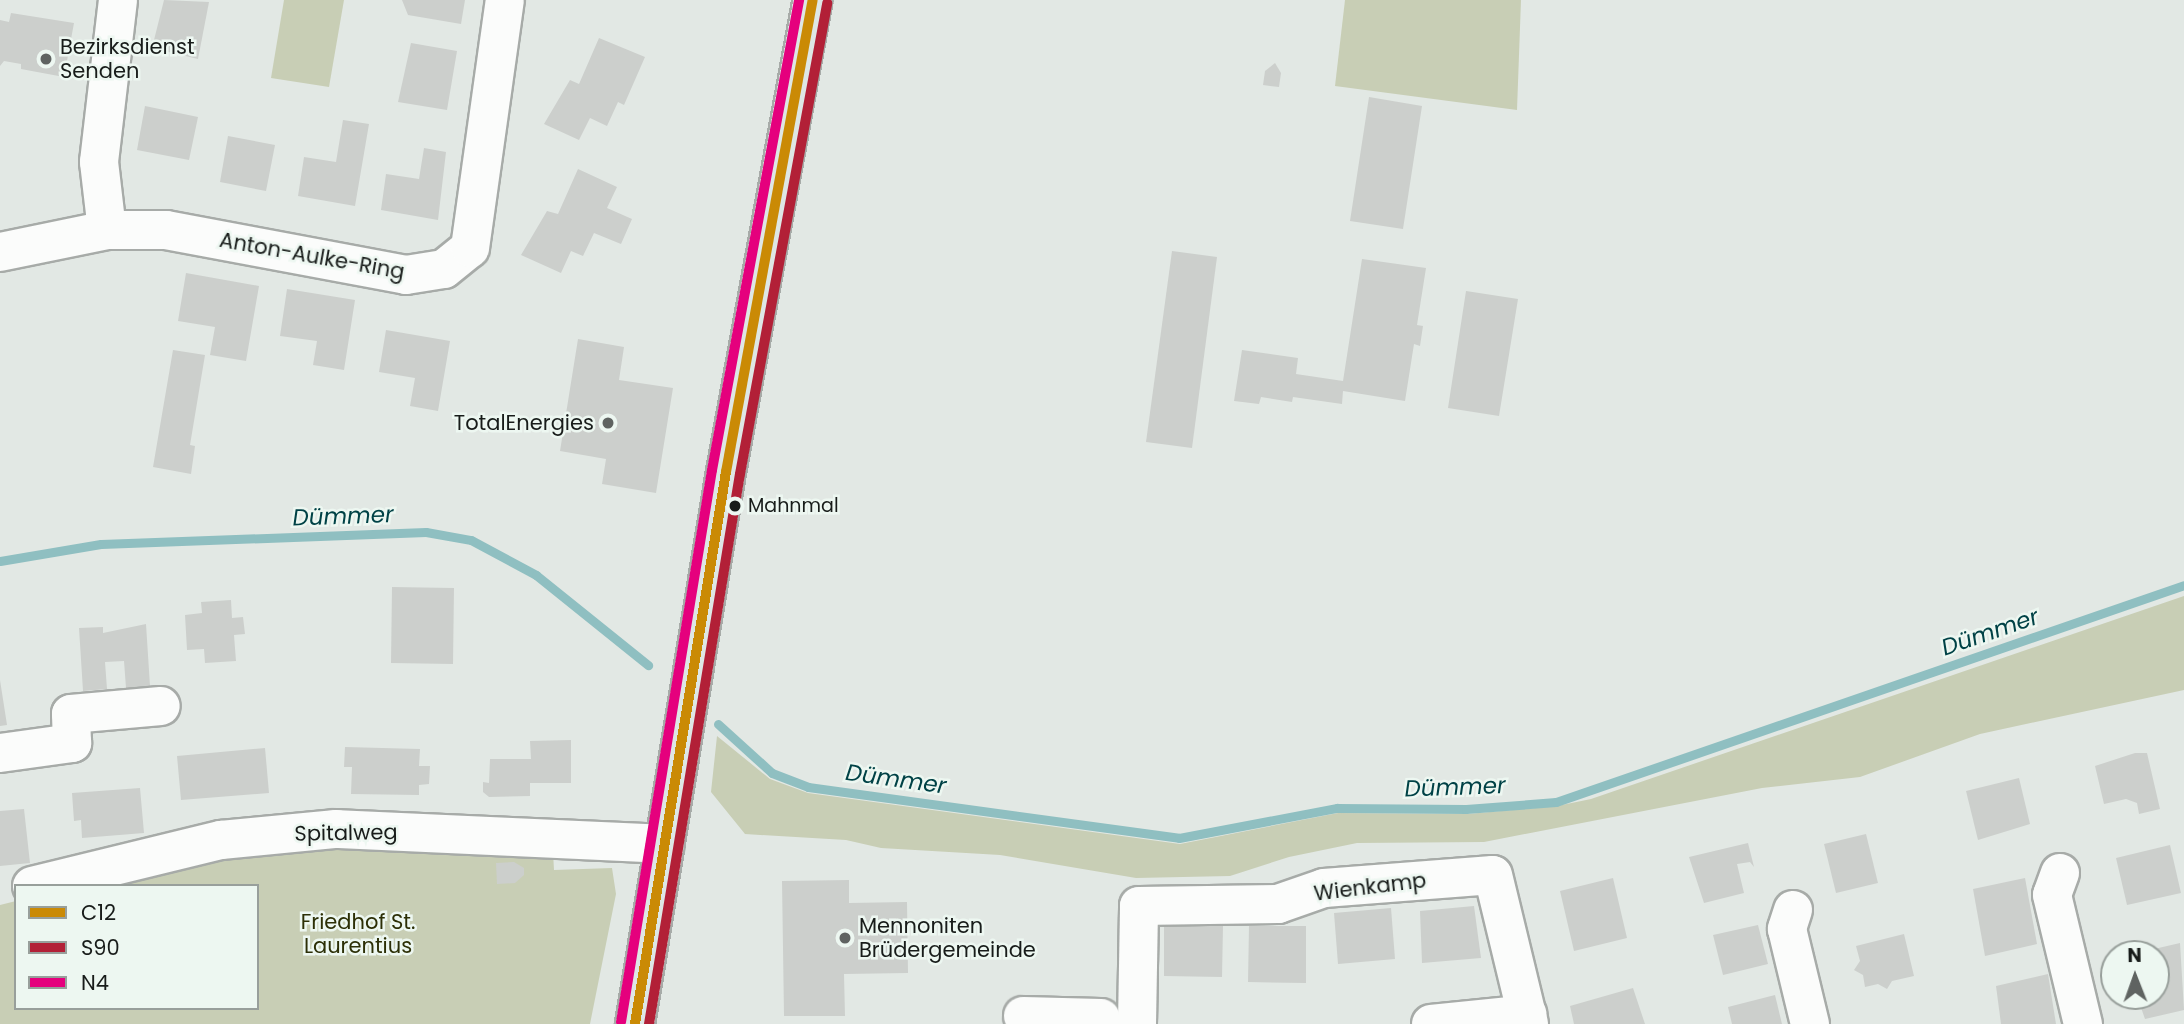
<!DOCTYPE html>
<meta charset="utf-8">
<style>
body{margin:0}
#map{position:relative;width:2184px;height:1024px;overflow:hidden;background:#e2e8e4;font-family:Poppins,sans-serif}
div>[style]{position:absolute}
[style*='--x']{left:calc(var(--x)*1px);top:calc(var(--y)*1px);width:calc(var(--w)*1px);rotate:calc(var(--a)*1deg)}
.green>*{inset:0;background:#c8ceb5}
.stream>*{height:9px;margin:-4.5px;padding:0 4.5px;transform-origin:4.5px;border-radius:4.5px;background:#8fbfc1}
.building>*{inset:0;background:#cccfcc}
.roads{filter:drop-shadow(2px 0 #a7aba8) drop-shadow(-2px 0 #a7aba8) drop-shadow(0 2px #a7aba8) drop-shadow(0 -2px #a7aba8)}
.minor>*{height:38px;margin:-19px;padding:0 19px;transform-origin:19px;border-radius:19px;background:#fbfcfb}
.major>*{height:38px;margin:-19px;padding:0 19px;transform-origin:19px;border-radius:19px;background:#dee7e5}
.bus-1>*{height:10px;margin:-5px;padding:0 5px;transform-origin:5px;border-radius:5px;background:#ca8a05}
.bus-2>*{height:10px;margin:-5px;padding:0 5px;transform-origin:5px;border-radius:5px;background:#b22037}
.bus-3>*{height:10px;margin:-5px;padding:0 5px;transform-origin:5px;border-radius:5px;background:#e5007d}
.dots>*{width:19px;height:19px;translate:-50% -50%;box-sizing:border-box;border:4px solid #edf7f1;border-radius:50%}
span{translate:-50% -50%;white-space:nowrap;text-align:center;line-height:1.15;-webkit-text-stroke:5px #edf7f1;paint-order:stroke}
.bus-label{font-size:19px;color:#181c1a}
.left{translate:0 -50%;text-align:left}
.poi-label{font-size:21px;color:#181c1a}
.right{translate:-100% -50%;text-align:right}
.street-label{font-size:21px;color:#181c1a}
.park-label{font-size:21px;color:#2c2f06}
.water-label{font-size:23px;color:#004246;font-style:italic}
.legend{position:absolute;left:14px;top:884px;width:245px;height:126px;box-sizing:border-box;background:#edf7f1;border:2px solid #989f9b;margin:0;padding:9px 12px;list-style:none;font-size:21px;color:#181c1a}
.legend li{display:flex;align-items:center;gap:14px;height:35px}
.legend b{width:35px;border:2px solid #989f9b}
.north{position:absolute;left:2100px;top:940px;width:70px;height:70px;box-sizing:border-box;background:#edf7f1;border:2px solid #989f9b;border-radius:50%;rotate:359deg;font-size:19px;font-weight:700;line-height:28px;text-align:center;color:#181c1a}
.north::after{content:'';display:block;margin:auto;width:24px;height:32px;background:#5f6361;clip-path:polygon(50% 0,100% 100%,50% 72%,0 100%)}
</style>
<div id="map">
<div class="green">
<i style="clip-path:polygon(284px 0,344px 0,329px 87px,271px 78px)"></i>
<i style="clip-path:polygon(1345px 0,1521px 0,1517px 110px,1335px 86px)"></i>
<i style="clip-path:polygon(2184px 596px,2184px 690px,1980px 734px,1860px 777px,1762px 788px,1484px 842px,1357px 843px,1289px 857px,1230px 876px,1136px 878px,1000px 855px,881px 848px,846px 840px,745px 834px,711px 792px,717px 736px,770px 779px,808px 793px,1180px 844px,1338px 813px,1468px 814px,1557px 806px,1591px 799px)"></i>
<i style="clip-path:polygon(348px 842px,553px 852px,554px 870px,612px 868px,616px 894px,590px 1024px,0 1024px,0 905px,16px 901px,16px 1008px,257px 1008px,257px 886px,81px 886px,210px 856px)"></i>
</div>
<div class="stream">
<i style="--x:0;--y:561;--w:102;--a:-9.6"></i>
<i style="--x:101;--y:544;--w:325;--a:-2.1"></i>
<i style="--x:426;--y:532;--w:46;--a:10.1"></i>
<i style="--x:471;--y:540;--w:74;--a:28.3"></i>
<i style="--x:536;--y:575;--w:144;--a:38.8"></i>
<i style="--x:718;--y:724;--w:73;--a:42.2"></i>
<i style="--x:772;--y:773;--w:39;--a:21"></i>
<i style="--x:808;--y:787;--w:374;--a:7.8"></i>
<i style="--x:1179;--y:838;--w:161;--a:-10.8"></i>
<i style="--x:1337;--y:808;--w:129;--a:0.4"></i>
<i style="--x:1466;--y:809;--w:90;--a:-4.4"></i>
<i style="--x:1556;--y:802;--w:664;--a:-19.06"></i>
</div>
<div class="building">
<i style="clip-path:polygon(164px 0,209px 2px,198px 59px,152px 48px)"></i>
<i style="clip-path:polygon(402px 0,465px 0,461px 24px,408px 15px)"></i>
<i style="clip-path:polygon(11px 13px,74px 23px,64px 77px,21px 69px,21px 64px,4px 61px,0 66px,0 20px,9px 22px)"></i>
<i style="clip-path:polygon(599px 38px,645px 57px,624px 105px,618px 102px,607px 126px,590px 118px,579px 140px,544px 124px,570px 80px,579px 84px)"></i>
<i style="clip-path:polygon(411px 43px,457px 51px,447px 110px,398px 102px)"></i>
<i style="clip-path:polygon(1275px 63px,1281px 73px,1279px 87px,1263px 85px,1265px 71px)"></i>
<i style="clip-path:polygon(1369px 97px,1422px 106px,1403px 229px,1350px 221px)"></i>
<i style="clip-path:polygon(145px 106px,198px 117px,189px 160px,137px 150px)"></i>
<i style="clip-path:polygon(343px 120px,369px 124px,355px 206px,298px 196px,304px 157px,336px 162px)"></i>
<i style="clip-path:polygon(228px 136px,275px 145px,266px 191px,220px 182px)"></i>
<i style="clip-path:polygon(424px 148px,446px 152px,438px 220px,381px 210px,386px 174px,419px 179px)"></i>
<i style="clip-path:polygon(578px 169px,617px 187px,607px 208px,632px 219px,621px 244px,594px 233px,583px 256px,571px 251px,561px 273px,521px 255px,547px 211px,558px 214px)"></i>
<i style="clip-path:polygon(1172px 251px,1217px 257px,1192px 448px,1146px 442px)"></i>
<i style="clip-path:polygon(1362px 259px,1426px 268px,1417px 325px,1423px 326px,1420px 346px,1414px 344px,1405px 401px,1343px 391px,1342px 404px,1293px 397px,1292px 402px,1261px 397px,1259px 404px,1234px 401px,1242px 350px,1298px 358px,1296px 374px,1343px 381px)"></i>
<i style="clip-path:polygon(186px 273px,259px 286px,246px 361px,210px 355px,215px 327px,178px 321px)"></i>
<i style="clip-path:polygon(287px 289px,355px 300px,344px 370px,313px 365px,317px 341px,280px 336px)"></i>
<i style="clip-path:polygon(1466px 291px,1518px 299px,1499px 416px,1448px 408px)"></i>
<i style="clip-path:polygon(386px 330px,450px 341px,438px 411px,410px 406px,415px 378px,379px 372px)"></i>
<i style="clip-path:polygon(578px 339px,624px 347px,619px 380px,673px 388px,656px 493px,602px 484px,606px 459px,560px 451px)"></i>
<i style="clip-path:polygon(173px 350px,205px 355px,190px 445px,195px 446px,191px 474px,153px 467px)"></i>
<i style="clip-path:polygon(392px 587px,454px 588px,453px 664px,391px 663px)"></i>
<i style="clip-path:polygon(231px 600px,232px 618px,243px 617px,245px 634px,234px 635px,236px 661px,205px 663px,204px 649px,187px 650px,185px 615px,202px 613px,201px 602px)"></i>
<i style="clip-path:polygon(146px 624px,150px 686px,126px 688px,124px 661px,105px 662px,107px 689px,83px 691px,79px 628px,103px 627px,103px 633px)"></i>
<i style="clip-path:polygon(0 680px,7px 725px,0 726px)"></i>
<i style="clip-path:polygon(571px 740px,571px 783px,530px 783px,530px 796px,489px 797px,483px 792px,483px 782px,489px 783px,490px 759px,531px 759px,530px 741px)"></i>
<i style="clip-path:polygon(345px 747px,420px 749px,419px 766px,430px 766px,429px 784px,419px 785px,419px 795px,351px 794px,352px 767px,344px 767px)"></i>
<i style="clip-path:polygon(265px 748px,269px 793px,181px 800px,177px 756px)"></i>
<i style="clip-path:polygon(2135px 753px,2147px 753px,2160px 809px,2139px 814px,2137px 803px,2126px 799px,2104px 804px,2095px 766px)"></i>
<i style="clip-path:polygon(2019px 778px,2030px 824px,1978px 840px,1966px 791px)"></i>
<i style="clip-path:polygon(140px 788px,144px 833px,82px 838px,81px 820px,74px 821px,72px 793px)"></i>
<i style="clip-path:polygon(24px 809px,30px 863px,0 866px,0 811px)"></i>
<i style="clip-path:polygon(1866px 834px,1878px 883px,1836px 893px,1824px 844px)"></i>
<i style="clip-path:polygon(1748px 843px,1754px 867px,1750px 862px,1737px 864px,1744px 893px,1704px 903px,1689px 857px)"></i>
<i style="clip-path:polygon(2170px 845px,2181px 893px,2127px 905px,2116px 858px)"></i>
<i style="clip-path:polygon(514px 862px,524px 868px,524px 875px,515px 883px,497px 884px,496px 863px)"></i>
<i style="clip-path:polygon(1613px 878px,1627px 938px,1574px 951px,1560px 891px)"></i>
<i style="clip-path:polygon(2025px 878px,2037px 944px,1985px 956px,1973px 889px)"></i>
<i style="clip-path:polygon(849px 880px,849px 903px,907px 902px,908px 973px,844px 974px,845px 1016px,784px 1016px,782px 881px)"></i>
<i style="clip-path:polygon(1474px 906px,1481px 958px,1422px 963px,1420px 911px)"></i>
<i style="clip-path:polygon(1391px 908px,1395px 959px,1338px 964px,1334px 913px)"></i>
<i style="clip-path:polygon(1164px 925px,1223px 926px,1222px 977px,1164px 976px)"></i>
<i style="clip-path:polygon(1758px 925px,1768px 964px,1723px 975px,1713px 935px)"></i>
<i style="clip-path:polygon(1249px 926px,1306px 926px,1306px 983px,1248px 982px)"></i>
<i style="clip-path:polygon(1904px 934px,1914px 976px,1892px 981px,1887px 989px,1878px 984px,1865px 987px,1863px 975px,1854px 970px,1860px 961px,1856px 946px)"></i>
<i style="clip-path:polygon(2180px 943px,2184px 1010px,2145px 1019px,2137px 996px,2156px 996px,2156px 954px,2137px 953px)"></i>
<i style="clip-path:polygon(2048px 974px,2056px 1024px,2001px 1024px,1996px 986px)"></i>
<i style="clip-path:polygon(1633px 988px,1645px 1024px,1574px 1024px,1570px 1006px)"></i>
<i style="clip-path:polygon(1775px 995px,1782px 1024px,1732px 1024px,1728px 1007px)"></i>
</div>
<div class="roads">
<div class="minor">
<i style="--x:118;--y:0;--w:163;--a:96.7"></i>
<i style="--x:99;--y:162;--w:68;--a:83.3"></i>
<i style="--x:107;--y:230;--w:59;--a:0"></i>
<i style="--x:166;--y:230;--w:244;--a:10.6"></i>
<i style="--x:406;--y:275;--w:38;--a:-9"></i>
<i style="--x:444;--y:269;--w:33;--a:-39"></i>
<i style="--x:470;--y:248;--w:250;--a:-82"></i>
<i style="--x:0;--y:252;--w:109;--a:-11.6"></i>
<i style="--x:0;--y:753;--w:73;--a:-7.9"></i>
<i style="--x:72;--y:743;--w:29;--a:-92"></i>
<i style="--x:71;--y:714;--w:90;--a:-5.1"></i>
<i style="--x:2060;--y:873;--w:23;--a:110"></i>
<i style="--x:2052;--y:895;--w:133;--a:76.5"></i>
<i style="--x:32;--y:886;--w:195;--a:-13.7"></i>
<i style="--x:221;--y:840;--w:116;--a:-5.5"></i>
<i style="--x:336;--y:829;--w:329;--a:2.6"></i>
<i style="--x:1793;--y:910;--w:20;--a:108"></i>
<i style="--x:1787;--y:929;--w:98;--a:76.4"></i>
<i style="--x:1023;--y:1016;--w:78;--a:1.5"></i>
<i style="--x:1137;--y:1024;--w:118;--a:-89"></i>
<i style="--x:1139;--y:906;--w:139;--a:-0.8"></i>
<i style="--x:1278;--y:904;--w:49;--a:-19.2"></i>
<i style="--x:1324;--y:888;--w:169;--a:-4.4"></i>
<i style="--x:1493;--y:875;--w:153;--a:76.4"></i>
<i style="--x:1431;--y:1024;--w:97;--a:-5.9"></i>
</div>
<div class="major">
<i style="--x:635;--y:1024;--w:559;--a:-80.64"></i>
<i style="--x:726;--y:472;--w:480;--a:-79.6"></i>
</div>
</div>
<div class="bus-1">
<i style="--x:635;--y:1024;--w:559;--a:-80.64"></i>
<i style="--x:726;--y:472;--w:480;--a:-79.6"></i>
</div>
<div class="bus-2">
<i style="--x:649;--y:1024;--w:557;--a:-80.61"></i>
<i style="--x:740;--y:474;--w:479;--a:-79.5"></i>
</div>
<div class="bus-3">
<i style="--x:621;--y:1022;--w:559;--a:-80.64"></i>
<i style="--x:712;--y:470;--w:478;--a:-79.5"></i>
</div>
<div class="dots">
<i style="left:46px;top:59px;background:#5f6361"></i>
<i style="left:608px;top:423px;background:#5f6361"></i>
<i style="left:735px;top:506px;background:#181c1a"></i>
<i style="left:845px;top:938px;background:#5f6361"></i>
</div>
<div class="bus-label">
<span class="left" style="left:748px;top:506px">Mahnmal</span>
</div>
<div class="poi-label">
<span class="left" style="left:60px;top:59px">Bezirksdienst<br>Senden</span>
<span class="right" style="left:594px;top:423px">TotalEnergies</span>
<span class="left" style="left:859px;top:938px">Mennoniten<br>Brüdergemeinde</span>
</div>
<div class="street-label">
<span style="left:312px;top:256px;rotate:10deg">Anton-Aulke-Ring</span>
<span style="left:346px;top:833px;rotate:-1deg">Spitalweg</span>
<span style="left:1370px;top:887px;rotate:-7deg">Wienkamp</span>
</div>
<div class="park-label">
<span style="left:358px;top:934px">Friedhof St.<br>Laurentius</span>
</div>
<div class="water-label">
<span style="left:343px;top:516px;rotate:-2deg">Dümmer</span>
<span style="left:1990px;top:632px;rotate:-19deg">Dümmer</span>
<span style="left:896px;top:779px;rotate:8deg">Dümmer</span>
<span style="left:1455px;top:787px;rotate:-2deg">Dümmer</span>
</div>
<ul class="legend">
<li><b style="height:9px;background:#ca8a05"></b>C12</li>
<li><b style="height:9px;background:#b22037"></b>S90</li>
<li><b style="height:9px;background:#e5007d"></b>N4</li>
</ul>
<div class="north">N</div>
</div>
